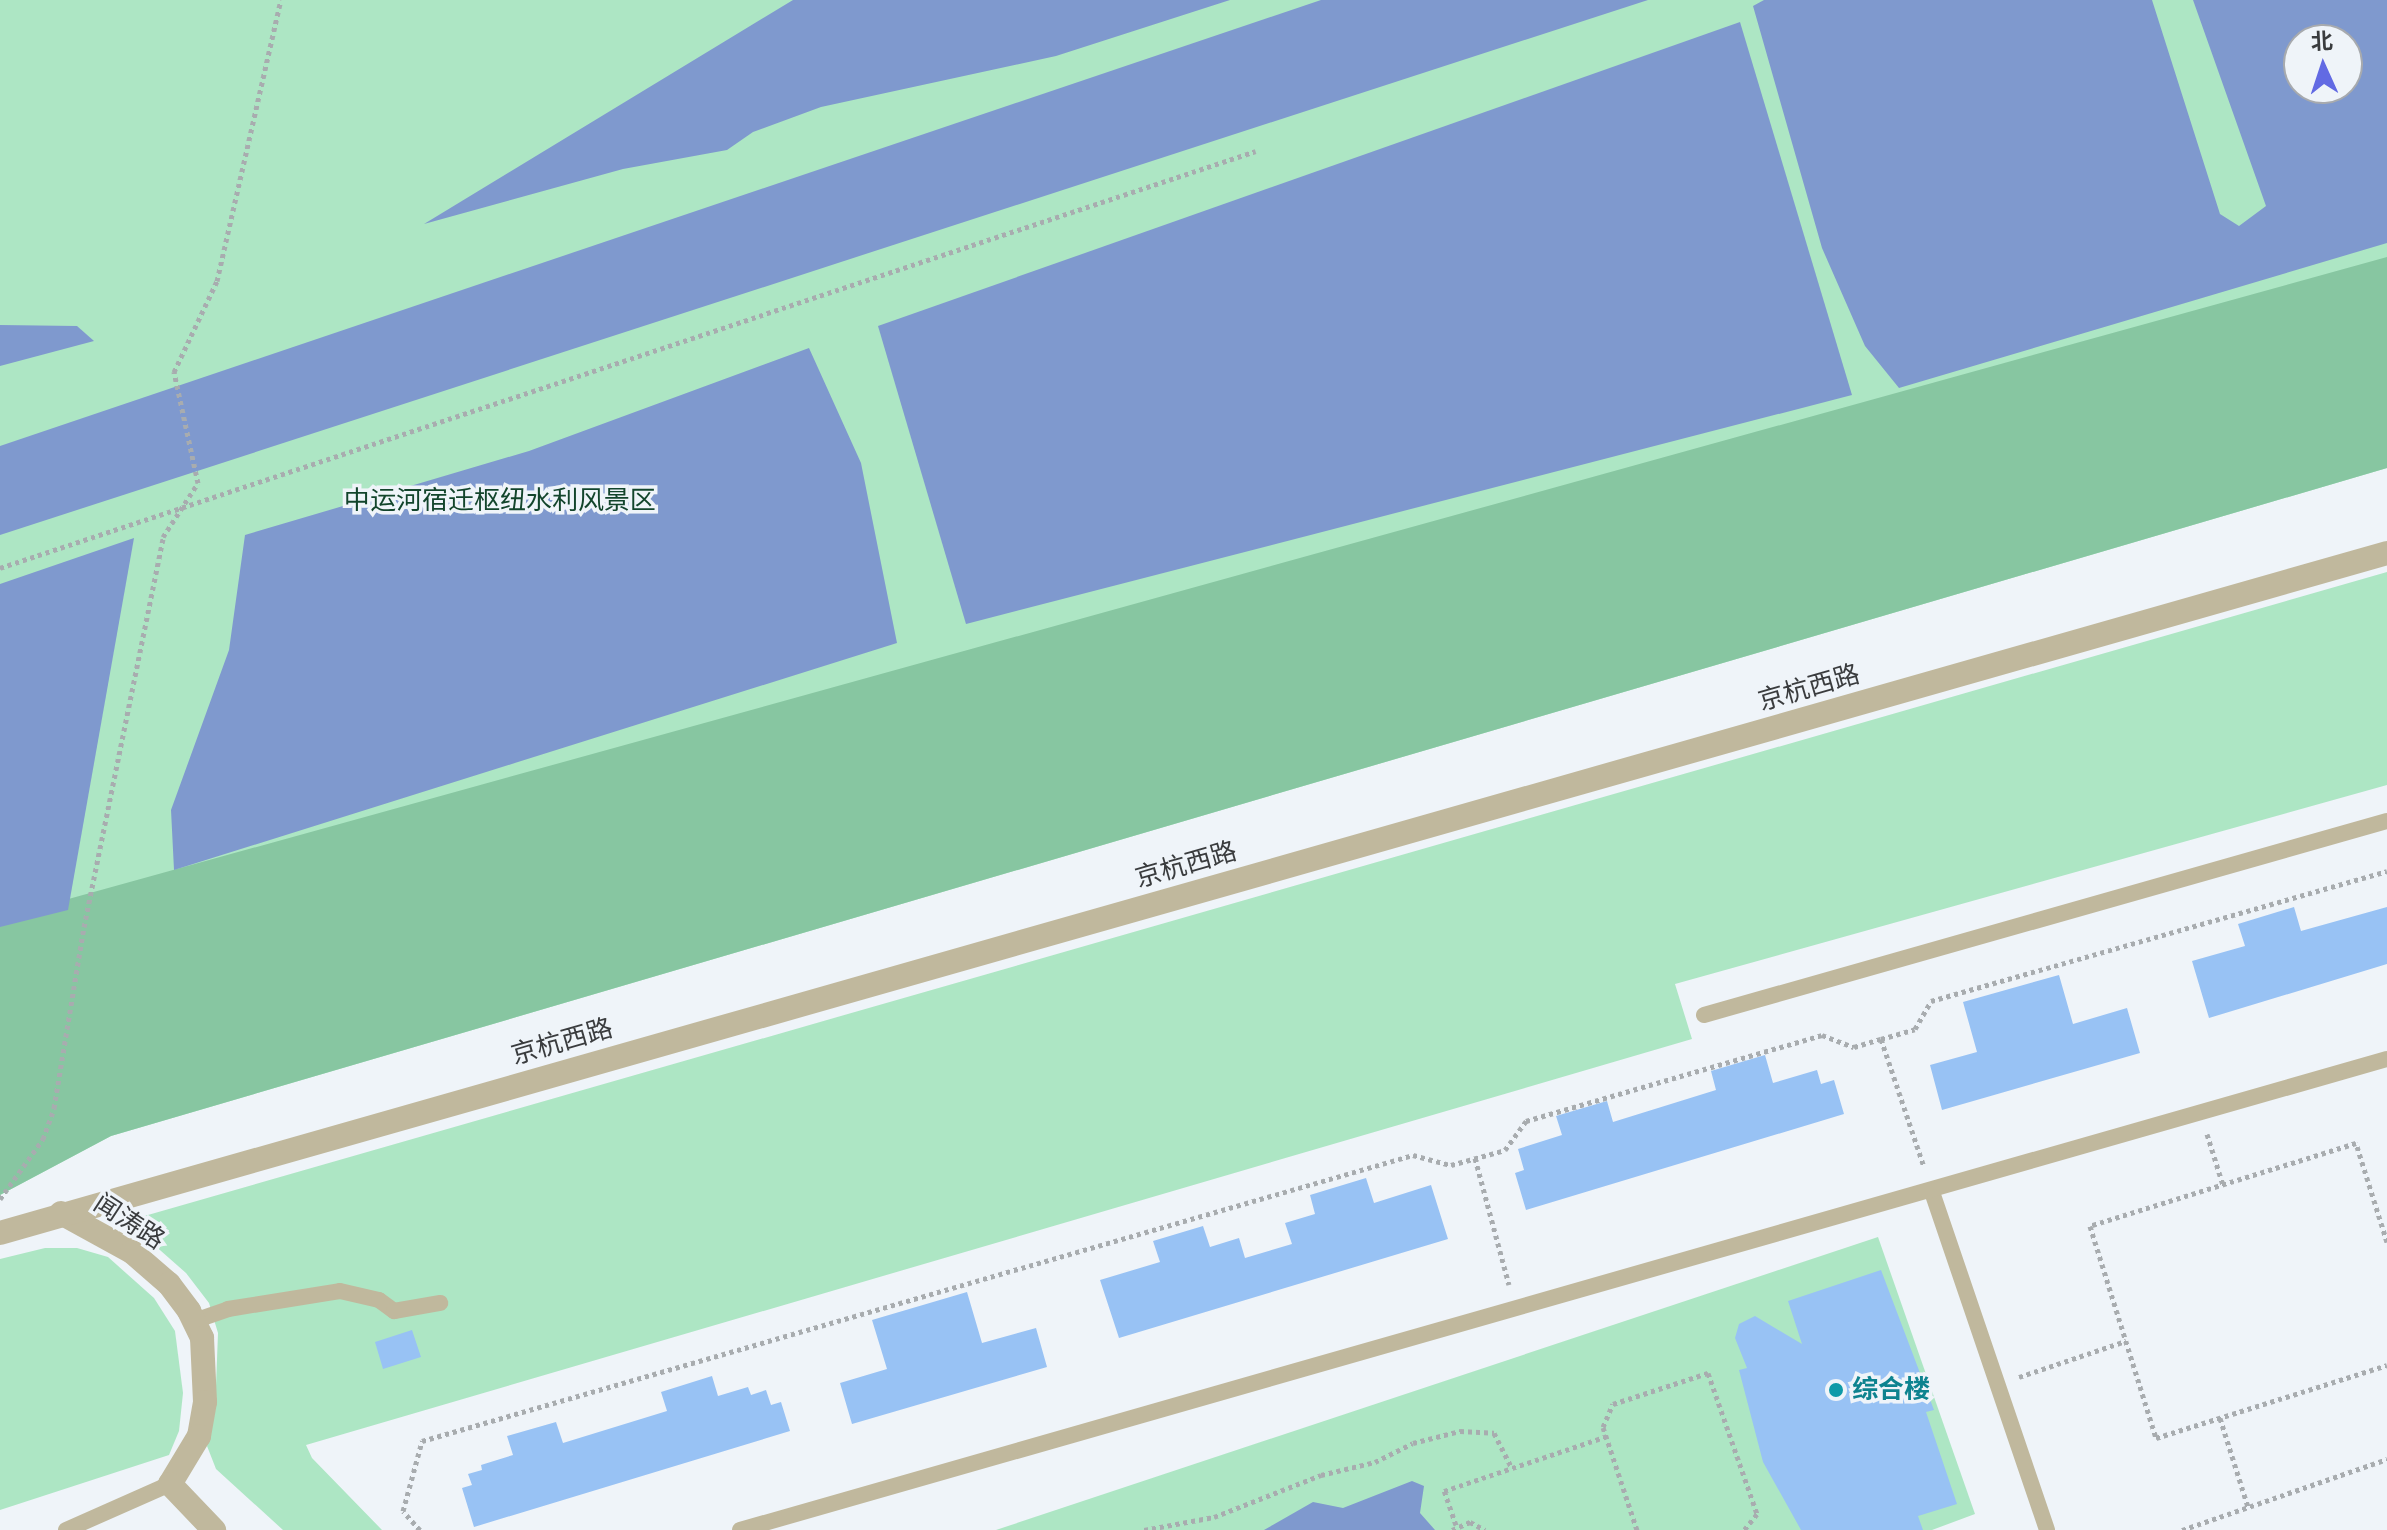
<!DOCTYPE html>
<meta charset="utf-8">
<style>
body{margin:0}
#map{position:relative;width:2387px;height:1530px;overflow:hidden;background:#eff4f9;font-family:Cabin,"Noto Sans SC",sans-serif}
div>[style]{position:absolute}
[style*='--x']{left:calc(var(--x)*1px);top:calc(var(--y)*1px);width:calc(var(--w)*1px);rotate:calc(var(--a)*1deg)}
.green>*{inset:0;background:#ade6c4}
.forest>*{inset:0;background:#87c6a1}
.water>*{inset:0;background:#7f99ce}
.building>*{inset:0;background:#98c2f4}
.path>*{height:5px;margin-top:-2.5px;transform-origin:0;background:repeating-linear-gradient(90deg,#a8acaf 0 4px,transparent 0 8px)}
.service>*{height:16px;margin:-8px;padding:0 8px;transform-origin:8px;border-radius:8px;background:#c0b89d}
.tertiary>*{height:24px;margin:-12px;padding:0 12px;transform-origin:12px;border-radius:12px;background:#c0b89d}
.dots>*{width:22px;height:22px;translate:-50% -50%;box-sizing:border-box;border:4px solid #eff4f9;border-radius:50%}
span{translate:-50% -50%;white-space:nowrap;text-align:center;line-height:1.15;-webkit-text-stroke:7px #eff4f9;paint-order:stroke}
.park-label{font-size:26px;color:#13452c}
.street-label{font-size:26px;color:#3a3c3e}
.culture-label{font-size:26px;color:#0d838f;font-weight:700}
.left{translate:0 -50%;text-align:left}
.north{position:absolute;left:2283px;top:24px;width:80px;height:80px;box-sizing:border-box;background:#eff4f9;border:2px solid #a7aaae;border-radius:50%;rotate:357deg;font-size:22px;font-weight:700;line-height:32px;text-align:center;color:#3a3c3e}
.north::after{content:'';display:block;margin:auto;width:28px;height:36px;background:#626ae3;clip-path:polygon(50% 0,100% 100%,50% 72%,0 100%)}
</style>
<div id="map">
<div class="green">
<i style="clip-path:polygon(evenodd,0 0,2387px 0,2387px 468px,111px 1136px,0 1195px,0 0,2299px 40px,2347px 40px,2347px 88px,2299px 88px,2299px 40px)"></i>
<i style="clip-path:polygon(2387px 572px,2387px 785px,1675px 984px,1692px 1039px,306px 1445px,312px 1458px,382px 1530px,283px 1530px,216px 1469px,207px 1446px,215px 1412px,218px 1333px,209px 1303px,186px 1273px,127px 1221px)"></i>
<i style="clip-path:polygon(1878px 1237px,1975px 1514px,1932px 1530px,996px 1530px)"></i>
<i style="clip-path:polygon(45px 1248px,77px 1248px,108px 1257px,154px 1298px,175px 1331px,183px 1393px,179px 1431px,169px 1455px,0 1510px,0 1259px)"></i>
</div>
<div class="forest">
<i style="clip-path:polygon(2387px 257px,2387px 468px,111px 1136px,0 1195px,0 918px)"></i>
</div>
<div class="water">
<i style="clip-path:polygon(793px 0,1230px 0,1056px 56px,821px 107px,753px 132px,727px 150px,623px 169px,424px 224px)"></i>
<i style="clip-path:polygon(1321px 0,1648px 0,0 535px,0 446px)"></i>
<i style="clip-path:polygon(evenodd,1764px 0,2152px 0,2220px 214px,2239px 226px,2266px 206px,2193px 0,2387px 0,2387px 243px,1899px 388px,1865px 346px,1822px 248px,1753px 6px,1764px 0,2299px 40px,2347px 40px,2347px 88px,2299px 88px,2299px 40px)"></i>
<i style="clip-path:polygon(1740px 22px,1852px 395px,966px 624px,878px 326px)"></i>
<i style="clip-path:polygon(0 325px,77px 326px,94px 341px,0 366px)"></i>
<i style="clip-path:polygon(809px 348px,861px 463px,897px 643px,174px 870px,171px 810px,229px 650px,245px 535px,529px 451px)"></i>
<i style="clip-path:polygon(134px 538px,68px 910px,0 927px,0 584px)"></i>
<i style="clip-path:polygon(1412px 1481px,1424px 1486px,1420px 1513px,1435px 1530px,1264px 1530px,1313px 1502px,1343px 1508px)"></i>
</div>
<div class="building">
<i style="clip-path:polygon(2294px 907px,2301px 931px,2387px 907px,2387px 964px,2209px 1018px,2192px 961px,2245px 946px,2238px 924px)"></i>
<i style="clip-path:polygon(2059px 975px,2073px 1024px,2127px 1008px,2140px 1053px,1942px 1110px,1930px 1065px,1977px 1052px,1963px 1002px)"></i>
<i style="clip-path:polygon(1765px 1055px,1773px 1083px,1817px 1070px,1821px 1084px,1834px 1080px,1844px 1114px,1526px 1210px,1515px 1173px,1524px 1170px,1518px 1149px,1562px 1135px,1556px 1116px,1607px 1101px,1613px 1122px,1716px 1090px,1711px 1071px)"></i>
<i style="clip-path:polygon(1366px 1178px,1374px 1203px,1431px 1185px,1448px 1239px,1119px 1338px,1100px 1280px,1160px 1262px,1153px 1241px,1203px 1226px,1210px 1247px,1239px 1238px,1245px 1258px,1292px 1244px,1285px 1223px,1315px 1214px,1310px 1195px)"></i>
<i style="clip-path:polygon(1881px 1270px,1934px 1410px,1926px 1412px,1957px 1504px,1918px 1516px,1923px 1530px,1801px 1530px,1763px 1462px,1739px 1370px,1747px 1368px,1735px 1338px,1739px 1324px,1755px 1316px,1802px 1344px,1788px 1301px)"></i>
<i style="clip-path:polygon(967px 1292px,982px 1343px,1036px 1328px,1047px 1367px,852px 1424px,840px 1383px,887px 1369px,872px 1320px)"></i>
<i style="clip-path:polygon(412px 1330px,421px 1357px,383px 1369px,375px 1342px)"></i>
<i style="clip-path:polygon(712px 1376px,718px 1396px,748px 1387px,751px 1395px,766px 1390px,771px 1405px,781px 1402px,790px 1431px,474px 1527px,462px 1488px,472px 1485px,468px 1474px,482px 1470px,481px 1465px,513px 1455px,507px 1436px,556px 1422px,563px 1443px,667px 1411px,661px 1392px)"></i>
</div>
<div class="path">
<i style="--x:0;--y:568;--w:1323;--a:-18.37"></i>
<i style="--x:1881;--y:1039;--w:135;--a:71.4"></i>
<i style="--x:2207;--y:1134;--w:53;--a:72.6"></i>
<i style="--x:1475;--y:1158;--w:131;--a:75"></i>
<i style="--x:0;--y:1199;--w:74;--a:-54.4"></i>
<i style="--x:43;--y:1139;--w:33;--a:-70"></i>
<i style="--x:54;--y:1108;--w:183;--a:-80.6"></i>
<i style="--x:84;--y:927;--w:398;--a:-78.5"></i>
<i style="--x:163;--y:537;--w:64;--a:-57.1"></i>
<i style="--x:198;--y:483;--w:114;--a:-102.2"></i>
<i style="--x:174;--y:372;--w:101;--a:-64.7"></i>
<i style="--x:217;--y:281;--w:288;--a:-77.2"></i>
<i style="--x:2387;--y:1242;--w:104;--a:-107.4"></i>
<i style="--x:2356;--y:1143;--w:279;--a:162.7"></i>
<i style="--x:2090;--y:1226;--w:222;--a:72.7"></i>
<i style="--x:2156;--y:1438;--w:242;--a:-17.5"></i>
<i style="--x:2019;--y:1377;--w:113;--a:-18.6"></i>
<i style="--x:2220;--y:1418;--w:93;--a:72.5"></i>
<i style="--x:1456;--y:1525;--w:36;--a:-109"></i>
<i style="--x:1444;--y:1491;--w:172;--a:-18.6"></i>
<i style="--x:420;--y:1530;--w:25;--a:-132"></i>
<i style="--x:403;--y:1511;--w:73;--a:-74.8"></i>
<i style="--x:422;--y:1441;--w:1031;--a:-16.1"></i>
<i style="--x:1413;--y:1155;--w:39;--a:15"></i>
<i style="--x:1451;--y:1165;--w:56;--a:-15.5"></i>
<i style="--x:1505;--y:1150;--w:36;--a:-54"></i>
<i style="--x:1526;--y:1121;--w:308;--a:-16.2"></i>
<i style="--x:1822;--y:1035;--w:34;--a:21"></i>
<i style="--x:1854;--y:1047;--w:28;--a:-17"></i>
<i style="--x:1881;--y:1039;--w:35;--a:-16"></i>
<i style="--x:1915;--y:1029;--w:32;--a:-60"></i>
<i style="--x:1931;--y:1001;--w:474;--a:-15.9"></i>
<i style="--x:1144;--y:1530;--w:71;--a:-10.5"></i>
<i style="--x:1214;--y:1517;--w:115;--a:-21.4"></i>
<i style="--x:1321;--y:1475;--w:56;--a:-13.5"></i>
<i style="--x:1375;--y:1462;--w:42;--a:-26.6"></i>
<i style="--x:1413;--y:1443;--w:49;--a:-14.3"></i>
<i style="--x:1460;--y:1431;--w:34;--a:3"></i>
<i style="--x:1494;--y:1433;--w:39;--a:63"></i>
<i style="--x:1452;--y:1530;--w:20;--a:-24"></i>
<i style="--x:1470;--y:1522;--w:17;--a:28"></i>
<i style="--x:1637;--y:1530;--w:108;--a:-108.3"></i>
<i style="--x:1603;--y:1427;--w:25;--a:-67"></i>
<i style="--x:1613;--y:1404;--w:100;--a:-18.1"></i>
<i style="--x:1708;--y:1373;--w:149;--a:70.8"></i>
<i style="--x:1757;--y:1514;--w:21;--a:129"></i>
<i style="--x:2182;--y:1530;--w:217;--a:-19.1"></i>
</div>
<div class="service">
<i style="--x:1704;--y:1015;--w:710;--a:-15.86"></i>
<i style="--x:1932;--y:1192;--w:357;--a:71.2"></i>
<i style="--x:194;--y:1321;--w:36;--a:-19"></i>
<i style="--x:228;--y:1309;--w:113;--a:-9.1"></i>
<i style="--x:340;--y:1291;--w:40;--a:13"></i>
<i style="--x:379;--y:1300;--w:19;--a:36"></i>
<i style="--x:394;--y:1311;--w:47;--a:-9.9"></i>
<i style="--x:66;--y:1530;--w:114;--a:-23.9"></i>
<i style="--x:740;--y:1530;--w:1713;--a:-15.96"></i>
</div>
<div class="tertiary">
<i style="--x:61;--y:1213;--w:81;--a:28.8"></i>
<i style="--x:132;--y:1252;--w:49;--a:40.9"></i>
<i style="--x:169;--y:1284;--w:34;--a:53"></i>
<i style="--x:189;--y:1311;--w:30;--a:64"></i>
<i style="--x:202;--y:1338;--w:64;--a:87.3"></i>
<i style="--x:205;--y:1402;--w:35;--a:100"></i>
<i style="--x:199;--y:1436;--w:56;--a:121.1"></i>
<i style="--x:170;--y:1484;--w:64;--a:46.3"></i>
<i style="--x:0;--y:1233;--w:2482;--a:-15.9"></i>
</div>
<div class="dots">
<i style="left:1836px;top:1390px;background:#0f9aa8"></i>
</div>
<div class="park-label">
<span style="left:500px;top:501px">中运河宿迁枢纽水利风景区</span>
</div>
<div class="street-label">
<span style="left:1809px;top:688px;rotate:-16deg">京杭西路</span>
<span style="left:1186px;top:865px;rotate:-16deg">京杭西路</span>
<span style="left:562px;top:1042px;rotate:-16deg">京杭西路</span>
<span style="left:129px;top:1222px;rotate:33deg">闻涛路</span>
</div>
<div class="culture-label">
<span class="left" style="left:1852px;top:1390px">综合楼</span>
</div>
<div class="north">北</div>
</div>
